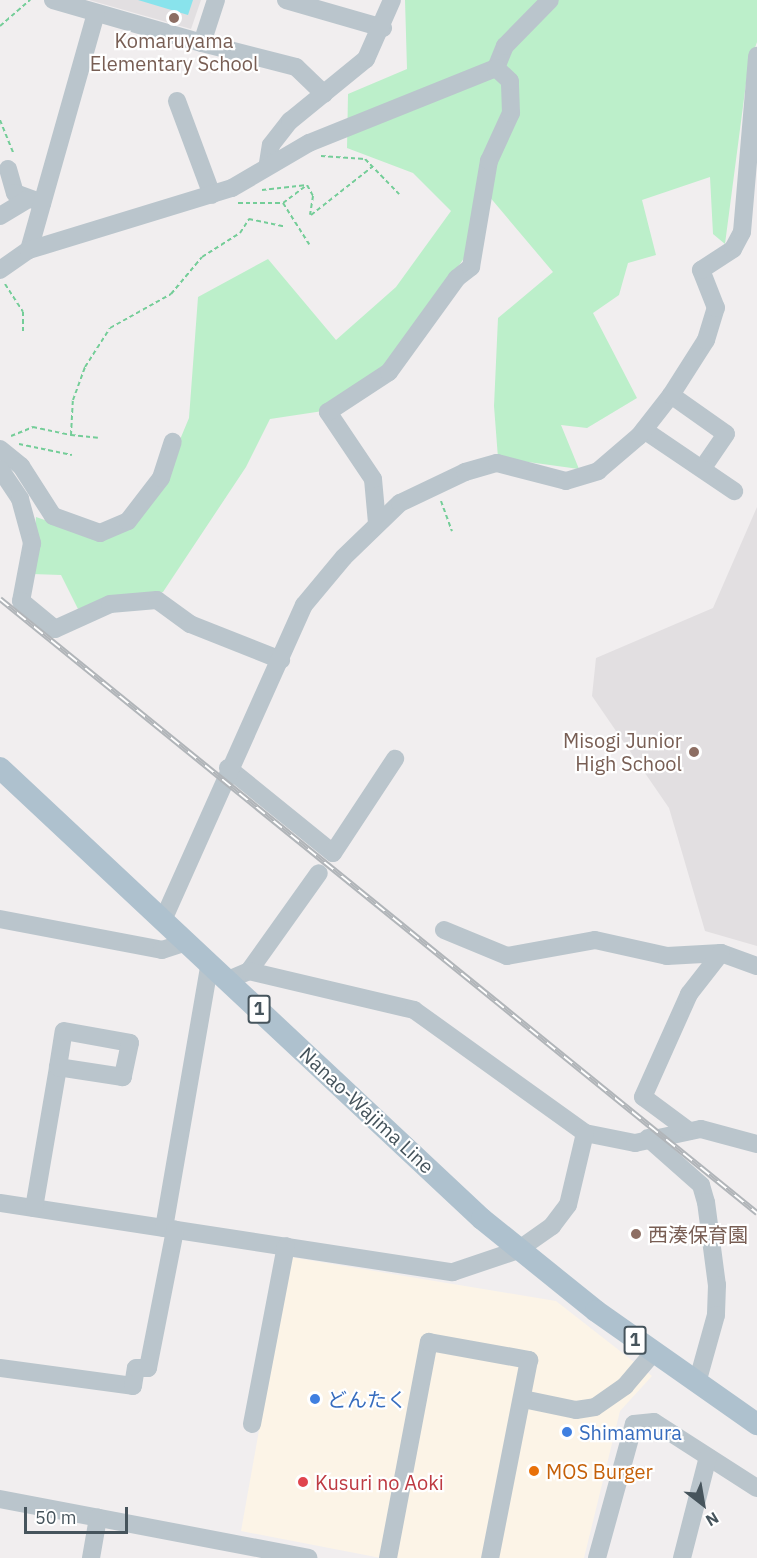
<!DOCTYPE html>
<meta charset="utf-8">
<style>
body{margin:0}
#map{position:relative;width:757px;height:1558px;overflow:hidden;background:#f1eeef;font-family:"IBM Plex Sans","Noto Sans JP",sans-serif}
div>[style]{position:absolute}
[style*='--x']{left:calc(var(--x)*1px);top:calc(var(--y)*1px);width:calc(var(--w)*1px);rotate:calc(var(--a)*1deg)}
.commercial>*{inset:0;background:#fcf4e7}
.education>*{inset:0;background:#e2dfe1}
.green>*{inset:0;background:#bcefca}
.water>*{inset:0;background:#89e3ec}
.path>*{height:2px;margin-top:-1px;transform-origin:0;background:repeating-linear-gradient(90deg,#74cd98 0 4.5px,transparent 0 7.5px)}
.minor>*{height:18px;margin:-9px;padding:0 9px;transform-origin:9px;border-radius:9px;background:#bac5cc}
.major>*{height:22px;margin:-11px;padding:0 11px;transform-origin:11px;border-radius:11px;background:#aec1ce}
.rail>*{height:6px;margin-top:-3px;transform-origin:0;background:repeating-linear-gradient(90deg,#fff 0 11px,#b1b5b9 0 22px);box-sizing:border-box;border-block:2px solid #b1b5b9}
.dots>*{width:16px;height:16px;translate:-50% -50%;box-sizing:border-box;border:3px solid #fff;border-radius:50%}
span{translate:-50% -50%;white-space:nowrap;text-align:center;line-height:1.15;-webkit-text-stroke:4.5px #fff;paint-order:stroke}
.shield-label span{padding:2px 4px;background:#fff;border:2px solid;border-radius:4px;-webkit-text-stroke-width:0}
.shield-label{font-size:18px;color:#46545c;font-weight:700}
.education-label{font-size:20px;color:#785e54}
.right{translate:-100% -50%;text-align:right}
.left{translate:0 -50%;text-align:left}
.street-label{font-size:20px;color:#46545c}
.shop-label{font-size:20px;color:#366cbe}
.food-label{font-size:20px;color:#c56008}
.health-label{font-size:20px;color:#be3a42}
.north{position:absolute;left:673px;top:1474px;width:60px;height:60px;-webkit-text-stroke:4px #fff;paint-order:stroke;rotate:149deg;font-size:16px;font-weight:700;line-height:24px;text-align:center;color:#46545c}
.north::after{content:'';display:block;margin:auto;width:21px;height:27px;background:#46545c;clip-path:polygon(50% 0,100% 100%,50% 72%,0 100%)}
.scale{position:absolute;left:24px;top:1507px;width:104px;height:27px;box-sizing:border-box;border:3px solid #46545c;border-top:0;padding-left:8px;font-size:18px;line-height:21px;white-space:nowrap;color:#46545c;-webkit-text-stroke:4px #fff;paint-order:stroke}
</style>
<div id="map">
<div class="commercial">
<i style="clip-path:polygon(290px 1257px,556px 1301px,652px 1376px,620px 1411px,584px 1558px,381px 1558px,241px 1531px)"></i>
</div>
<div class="education">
<i style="clip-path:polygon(89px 0,201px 0,191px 29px)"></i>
<i style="clip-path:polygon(757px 507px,757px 946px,705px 931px,669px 808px,592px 696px,596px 658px,713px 608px)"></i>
</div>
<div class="green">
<i style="clip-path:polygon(405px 0,757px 0,757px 42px,748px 68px,725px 244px,713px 234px,710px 177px,642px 200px,656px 255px,628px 263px,619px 295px,593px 313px,637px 398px,587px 428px,561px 425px,579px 469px,498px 458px,494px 406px,498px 318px,553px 272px,483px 189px,467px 254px,383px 373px,323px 411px,270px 419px,246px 467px,163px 592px,114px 597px,78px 609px,61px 575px,32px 574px,36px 517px,97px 538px,161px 485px,189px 418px,198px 297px,268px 259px,336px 340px,396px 287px,451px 211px,413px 173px,347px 148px,348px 94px,407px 69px)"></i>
</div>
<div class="water">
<i style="clip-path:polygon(138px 0,193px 0,188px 15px)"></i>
</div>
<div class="path">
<i style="--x:0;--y:26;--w:40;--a:-41"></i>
<i style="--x:0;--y:120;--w:37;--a:68"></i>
<i style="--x:321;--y:156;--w:44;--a:3.9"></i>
<i style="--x:365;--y:159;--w:49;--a:45.8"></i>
<i style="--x:262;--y:190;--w:45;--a:-6.3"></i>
<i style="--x:307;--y:185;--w:13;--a:61"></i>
<i style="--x:313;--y:196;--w:19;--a:99"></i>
<i style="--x:238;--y:203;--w:45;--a:0"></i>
<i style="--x:283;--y:203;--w:30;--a:-37"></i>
<i style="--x:283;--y:203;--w:49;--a:57.6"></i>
<i style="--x:311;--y:215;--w:78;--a:-38.2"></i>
<i style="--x:5;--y:284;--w:33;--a:57"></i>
<i style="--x:23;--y:312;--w:20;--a:90"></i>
<i style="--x:71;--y:435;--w:27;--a:6"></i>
<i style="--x:11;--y:436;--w:24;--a:-22"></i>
<i style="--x:33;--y:427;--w:39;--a:12"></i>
<i style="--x:71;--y:435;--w:35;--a:-87"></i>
<i style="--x:73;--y:400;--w:35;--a:-70"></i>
<i style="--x:85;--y:367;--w:46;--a:-57.3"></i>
<i style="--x:110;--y:328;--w:70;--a:-29.1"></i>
<i style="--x:171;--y:294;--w:48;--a:-50"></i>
<i style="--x:202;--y:257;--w:45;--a:-32.3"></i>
<i style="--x:240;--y:233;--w:17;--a:-57"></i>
<i style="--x:249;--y:219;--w:35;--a:12"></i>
<i style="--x:19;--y:444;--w:54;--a:11.7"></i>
<i style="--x:441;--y:501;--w:32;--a:70"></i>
</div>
<div class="minor">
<i style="--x:53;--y:0;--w:155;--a:16.1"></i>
<i style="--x:202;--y:43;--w:45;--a:-72"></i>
<i style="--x:286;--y:0;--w:101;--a:16.1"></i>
<i style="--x:202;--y:43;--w:97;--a:14.3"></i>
<i style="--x:296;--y:67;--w:39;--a:44"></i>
<i style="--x:177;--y:101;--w:100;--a:69.6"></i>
<i style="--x:268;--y:163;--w:18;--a:-81"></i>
<i style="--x:271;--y:145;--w:31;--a:-52"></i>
<i style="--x:290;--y:121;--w:98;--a:-39.2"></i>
<i style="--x:366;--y:59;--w:64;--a:-66.2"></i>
<i style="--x:8;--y:169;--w:25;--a:74"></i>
<i style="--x:15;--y:193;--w:29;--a:20"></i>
<i style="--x:0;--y:216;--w:31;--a:-31"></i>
<i style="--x:29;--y:250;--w:246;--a:-74.2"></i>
<i style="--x:0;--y:270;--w:35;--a:-35"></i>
<i style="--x:29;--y:250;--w:212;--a:-17"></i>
<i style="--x:232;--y:188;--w:89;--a:-30.3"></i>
<i style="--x:309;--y:143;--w:201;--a:-21.9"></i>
<i style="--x:496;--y:68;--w:24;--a:-68"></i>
<i style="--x:505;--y:46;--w:64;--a:-45.6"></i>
<i style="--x:671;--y:395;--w:67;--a:35.3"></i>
<i style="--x:726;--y:434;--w:42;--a:124.4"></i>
<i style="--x:644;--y:430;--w:109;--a:34.1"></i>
<i style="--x:0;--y:449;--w:27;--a:39"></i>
<i style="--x:21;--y:466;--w:59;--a:57.4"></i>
<i style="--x:53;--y:516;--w:50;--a:19.9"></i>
<i style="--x:100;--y:533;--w:30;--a:-23"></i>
<i style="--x:128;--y:521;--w:54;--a:-52.5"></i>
<i style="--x:161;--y:478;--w:38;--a:-72"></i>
<i style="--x:0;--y:469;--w:36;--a:56"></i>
<i style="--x:20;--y:499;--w:46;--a:74.7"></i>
<i style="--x:32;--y:543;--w:59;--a:100.7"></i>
<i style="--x:21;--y:601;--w:44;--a:39.5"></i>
<i style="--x:55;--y:629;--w:60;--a:-24.4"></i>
<i style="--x:110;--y:604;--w:47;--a:-4.9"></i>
<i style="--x:157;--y:600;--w:41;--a:36"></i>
<i style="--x:190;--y:624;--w:98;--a:21.6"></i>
<i style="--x:377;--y:523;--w:44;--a:-95.2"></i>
<i style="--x:373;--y:479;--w:81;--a:-123.9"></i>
<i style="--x:328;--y:412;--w:73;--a:-33.3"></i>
<i style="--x:389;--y:372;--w:116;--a:-54.1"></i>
<i style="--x:457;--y:278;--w:18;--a:-38"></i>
<i style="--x:471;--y:267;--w:108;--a:-80.4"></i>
<i style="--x:489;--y:161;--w:53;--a:-65.4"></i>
<i style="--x:511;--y:113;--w:32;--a:-92"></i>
<i style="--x:510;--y:81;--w:19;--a:-137"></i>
<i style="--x:228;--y:768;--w:135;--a:39"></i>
<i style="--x:333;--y:853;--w:113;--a:-56.6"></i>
<i style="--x:0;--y:919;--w:165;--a:10.8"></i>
<i style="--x:162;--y:950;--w:26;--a:-18"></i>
<i style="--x:163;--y:920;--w:345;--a:-65.9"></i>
<i style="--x:304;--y:605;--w:62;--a:-50.2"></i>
<i style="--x:344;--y:557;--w:78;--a:-44"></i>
<i style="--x:400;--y:503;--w:72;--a:-25.5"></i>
<i style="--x:465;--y:472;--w:33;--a:-16"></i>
<i style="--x:497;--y:463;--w:71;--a:14.6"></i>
<i style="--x:566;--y:481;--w:34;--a:-17"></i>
<i style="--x:598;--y:471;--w:54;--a:-40.5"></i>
<i style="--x:639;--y:436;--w:52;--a:-52"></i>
<i style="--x:671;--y:395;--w:65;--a:-57.5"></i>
<i style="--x:706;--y:340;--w:34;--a:-73"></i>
<i style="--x:716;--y:308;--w:41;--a:-111.5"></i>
<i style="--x:701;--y:270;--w:38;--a:-33"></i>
<i style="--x:733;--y:249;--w:19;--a:-62"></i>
<i style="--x:742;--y:232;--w:177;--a:-85.1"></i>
<i style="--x:444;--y:930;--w:68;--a:22.4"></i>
<i style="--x:507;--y:956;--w:89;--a:-10.3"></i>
<i style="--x:595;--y:940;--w:74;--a:12.5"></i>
<i style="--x:667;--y:956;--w:54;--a:-3.2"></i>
<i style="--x:721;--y:953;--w:38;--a:20"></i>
<i style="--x:249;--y:971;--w:120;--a:-54.5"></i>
<i style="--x:228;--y:980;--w:23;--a:-23"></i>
<i style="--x:249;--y:971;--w:170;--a:13.3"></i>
<i style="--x:414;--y:1010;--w:211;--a:35.7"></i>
<i style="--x:585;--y:1133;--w:51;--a:11.3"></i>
<i style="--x:635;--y:1143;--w:67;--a:-12"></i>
<i style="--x:701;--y:1129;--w:58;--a:15"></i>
<i style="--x:689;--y:1131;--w:57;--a:-143.5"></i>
<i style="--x:643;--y:1097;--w:113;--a:-65.9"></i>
<i style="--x:689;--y:994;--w:52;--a:-52"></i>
<i style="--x:648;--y:1138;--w:71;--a:41.6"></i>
<i style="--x:701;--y:1185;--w:18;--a:74"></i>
<i style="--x:706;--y:1202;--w:84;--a:82.5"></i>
<i style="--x:717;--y:1285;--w:30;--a:92"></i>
<i style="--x:716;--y:1315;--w:71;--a:105.6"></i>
<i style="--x:0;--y:1203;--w:458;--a:8.7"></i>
<i style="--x:453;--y:1272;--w:69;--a:-18.7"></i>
<i style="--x:518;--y:1250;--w:42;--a:-35.2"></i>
<i style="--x:552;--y:1226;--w:26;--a:-53"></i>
<i style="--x:568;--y:1205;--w:74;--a:-76.7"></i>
<i style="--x:34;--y:1208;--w:143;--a:-80.3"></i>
<i style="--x:58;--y:1067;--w:36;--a:-81"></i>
<i style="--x:64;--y:1031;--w:67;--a:10.3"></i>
<i style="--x:130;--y:1043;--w:35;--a:102"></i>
<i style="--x:123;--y:1077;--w:66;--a:-171.3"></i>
<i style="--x:164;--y:1228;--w:269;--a:-80.2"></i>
<i style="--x:0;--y:1368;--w:134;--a:7.7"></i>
<i style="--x:133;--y:1386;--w:18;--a:-81"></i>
<i style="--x:136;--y:1368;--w:12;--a:0"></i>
<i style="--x:148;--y:1368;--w:141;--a:-78.9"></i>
<i style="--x:523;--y:1399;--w:54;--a:11.7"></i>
<i style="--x:576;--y:1410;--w:19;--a:-9"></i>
<i style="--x:595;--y:1407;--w:37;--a:-35"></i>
<i style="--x:625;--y:1386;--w:43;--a:-49.7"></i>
<i style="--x:252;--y:1424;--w:181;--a:-79.2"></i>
<i style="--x:0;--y:1499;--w:314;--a:10.8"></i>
<i style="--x:91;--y:1558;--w:41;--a:-80.1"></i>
<i style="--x:388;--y:1558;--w:220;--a:-79.3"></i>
<i style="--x:429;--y:1342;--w:102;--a:10.2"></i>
<i style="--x:529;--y:1360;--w:202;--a:101.1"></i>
<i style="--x:597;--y:1558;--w:139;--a:-74.6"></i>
<i style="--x:634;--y:1424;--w:20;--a:-6"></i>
<i style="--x:654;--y:1422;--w:122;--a:32.7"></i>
<i style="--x:682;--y:1558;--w:104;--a:-75.6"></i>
</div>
<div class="major">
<i style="--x:0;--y:768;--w:660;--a:43.1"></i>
<i style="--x:482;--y:1219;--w:146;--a:38.9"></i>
<i style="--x:596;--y:1311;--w:197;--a:35.1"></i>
</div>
<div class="rail">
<i style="--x:0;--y:599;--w:975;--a:39.05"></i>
</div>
<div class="dots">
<i style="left:174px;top:18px;background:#8d6e63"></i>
<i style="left:694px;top:752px;background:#8d6e63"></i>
<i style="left:636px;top:1234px;background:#8d6e63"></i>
<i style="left:315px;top:1399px;background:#3f7fe0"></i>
<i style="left:567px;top:1432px;background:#3f7fe0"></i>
<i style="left:534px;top:1471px;background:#e8710a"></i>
<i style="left:303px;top:1482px;background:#e0444e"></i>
</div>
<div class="shield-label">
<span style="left:259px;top:1009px">1</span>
<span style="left:635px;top:1340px">1</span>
</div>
<div class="education-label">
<span style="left:174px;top:52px">Komaruyama<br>Elementary School</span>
<span class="right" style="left:682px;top:752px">Misogi Junior<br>High School</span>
<span class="left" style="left:648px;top:1234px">西湊保育園</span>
</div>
<div class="street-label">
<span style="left:367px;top:1110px;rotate:43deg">Nanao-Wajima Line</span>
</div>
<div class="shop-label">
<span class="left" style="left:327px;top:1399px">どんたく</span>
<span class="left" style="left:579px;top:1432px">Shimamura</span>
</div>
<div class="food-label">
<span class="left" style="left:546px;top:1471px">MOS Burger</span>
</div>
<div class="health-label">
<span class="left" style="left:315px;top:1482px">Kusuri no Aoki</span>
</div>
<div class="north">N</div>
<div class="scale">50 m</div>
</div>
